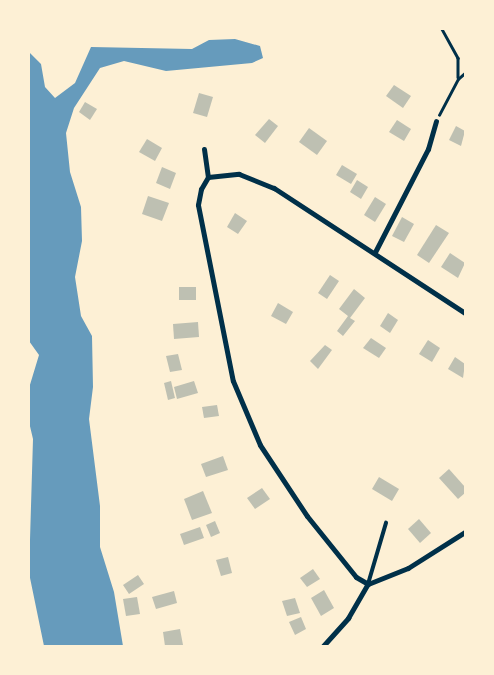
<!DOCTYPE html>
<style>
body{margin:0}
#map{position:relative;width:494px;height:675px;overflow:hidden;background:#fdf0d5;font-family:Commissioner,sans-serif}
div>[style]{position:absolute}
[style*='--x']{left:calc(var(--x)*1px);top:calc(var(--y)*1px);width:calc(var(--w)*1px);rotate:calc(var(--a)*1deg)}
.water>*{inset:0;background:#669bbc}
.building>*{inset:0;background:#bec0b2}
.path>*{height:2.5px;margin:-1.25px;padding:0 1.25px;transform-origin:1.25px;border-radius:1.25px;background:#003049}
.service>*{height:4px;margin:-2px;padding:0 2px;transform-origin:2px;border-radius:2px;background:#003049}
.minor>*{height:5px;margin:-2.5px;padding:0 2.5px;transform-origin:2.5px;border-radius:2.5px;background:#003049}
span{translate:-50% -50%;white-space:nowrap;text-align:center;line-height:1.15;-webkit-text-stroke:4px #fdf0d5;paint-order:stroke}
.frame{position:absolute;inset:0;border:30px solid #fdf0d5;pointer-events:none}
</style>
<div id="map">
<div class="water">
<i style="clip-path:polygon(235px 39px,260px 46px,263px 58px,252px 63px,166px 71px,124px 61px,100px 68px,74px 108px,66px 133px,70px 172px,81px 207px,82px 241px,75px 277px,81px 316px,92px 336px,93px 387px,89px 419px,100px 506px,100px 547px,114px 592px,123px 646px,44px 646px,29px 573px,33px 439px,29px 422px,29px 388px,39px 355px,29px 341px,29px 52px,41px 64px,45px 87px,55px 98px,75px 83px,91px 47px,192px 49px,209px 40px)"></i>
</div>
<div class="building">
<i style="clip-path:polygon(394px 85px,411px 96px,403px 108px,386px 96px)"></i>
<i style="clip-path:polygon(199px 93px,213px 97px,207px 117px,193px 113px)"></i>
<i style="clip-path:polygon(85px 102px,97px 109px,90px 120px,79px 112px)"></i>
<i style="clip-path:polygon(269px 119px,278px 126px,265px 143px,255px 135px)"></i>
<i style="clip-path:polygon(397px 120px,411px 129px,404px 141px,389px 132px)"></i>
<i style="clip-path:polygon(456px 126px,465px 131px,461px 146px,449px 140px)"></i>
<i style="clip-path:polygon(309px 128px,327px 141px,317px 155px,299px 142px)"></i>
<i style="clip-path:polygon(147px 139px,162px 148px,155px 161px,139px 152px)"></i>
<i style="clip-path:polygon(342px 165px,357px 174px,351px 184px,336px 175px)"></i>
<i style="clip-path:polygon(162px 167px,176px 173px,170px 189px,156px 183px)"></i>
<i style="clip-path:polygon(357px 180px,368px 187px,361px 199px,350px 192px)"></i>
<i style="clip-path:polygon(148px 196px,169px 203px,162px 221px,142px 214px)"></i>
<i style="clip-path:polygon(375px 197px,386px 204px,375px 222px,364px 215px)"></i>
<i style="clip-path:polygon(235px 213px,247px 221px,238px 234px,227px 227px)"></i>
<i style="clip-path:polygon(402px 217px,414px 224px,404px 242px,392px 236px)"></i>
<i style="clip-path:polygon(436px 225px,449px 233px,429px 263px,417px 255px)"></i>
<i style="clip-path:polygon(450px 253px,465px 263px,458px 278px,441px 267px)"></i>
<i style="clip-path:polygon(330px 275px,339px 281px,327px 299px,318px 293px)"></i>
<i style="clip-path:polygon(179px 287px,196px 287px,196px 300px,179px 300px)"></i>
<i style="clip-path:polygon(354px 289px,365px 298px,350px 318px,355px 321px,343px 336px,337px 331px,348px 316px,339px 309px)"></i>
<i style="clip-path:polygon(278px 303px,293px 312px,286px 324px,271px 316px)"></i>
<i style="clip-path:polygon(388px 313px,398px 320px,390px 333px,380px 326px)"></i>
<i style="clip-path:polygon(198px 322px,199px 337px,174px 339px,173px 324px)"></i>
<i style="clip-path:polygon(371px 338px,386px 348px,379px 358px,363px 348px)"></i>
<i style="clip-path:polygon(428px 340px,440px 348px,432px 362px,419px 354px)"></i>
<i style="clip-path:polygon(325px 345px,332px 350px,318px 369px,310px 361px)"></i>
<i style="clip-path:polygon(178px 354px,182px 370px,170px 372px,166px 356px)"></i>
<i style="clip-path:polygon(455px 357px,465px 364px,463px 378px,448px 369px)"></i>
<i style="clip-path:polygon(171px 381px,175px 398px,168px 400px,164px 383px)"></i>
<i style="clip-path:polygon(194px 381px,198px 393px,177px 399px,174px 387px)"></i>
<i style="clip-path:polygon(217px 405px,219px 416px,204px 418px,202px 407px)"></i>
<i style="clip-path:polygon(223px 456px,228px 470px,206px 477px,201px 464px)"></i>
<i style="clip-path:polygon(449px 469px,465px 487px,465px 493px,458px 499px,439px 478px)"></i>
<i style="clip-path:polygon(379px 477px,399px 489px,392px 501px,372px 489px)"></i>
<i style="clip-path:polygon(262px 488px,270px 499px,255px 509px,247px 498px)"></i>
<i style="clip-path:polygon(203px 491px,212px 513px,192px 520px,184px 499px)"></i>
<i style="clip-path:polygon(419px 519px,431px 533px,420px 543px,408px 529px)"></i>
<i style="clip-path:polygon(215px 521px,220px 533px,211px 537px,206px 525px)"></i>
<i style="clip-path:polygon(200px 527px,204px 538px,184px 545px,180px 534px)"></i>
<i style="clip-path:polygon(228px 557px,232px 573px,221px 576px,216px 560px)"></i>
<i style="clip-path:polygon(313px 569px,320px 579px,307px 587px,300px 578px)"></i>
<i style="clip-path:polygon(138px 575px,144px 584px,129px 594px,123px 585px)"></i>
<i style="clip-path:polygon(324px 590px,334px 608px,321px 616px,311px 598px)"></i>
<i style="clip-path:polygon(174px 591px,177px 603px,156px 609px,152px 597px)"></i>
<i style="clip-path:polygon(137px 597px,140px 614px,126px 616px,123px 599px)"></i>
<i style="clip-path:polygon(295px 598px,300px 613px,287px 616px,282px 601px)"></i>
<i style="clip-path:polygon(301px 617px,306px 629px,295px 635px,289px 622px)"></i>
<i style="clip-path:polygon(180px 629px,183px 645px,165px 646px,163px 632px)"></i>
</div>
<div class="path">
<i style="--x:442;--y:29;--w:33;--a:61"></i>
<i style="--x:458;--y:58;--w:19;--a:90"></i>
<i style="--x:439;--y:115;--w:41;--a:-62.2"></i>
<i style="--x:458;--y:79;--w:9;--a:-41"></i>
</div>
<div class="service">
<i style="--x:368;--y:584;--w:64;--a:-73.6"></i>
</div>
<div class="minor">
<i style="--x:204;--y:149;--w:28;--a:82"></i>
<i style="--x:208;--y:177;--w:14;--a:120"></i>
<i style="--x:201;--y:189;--w:16;--a:101"></i>
<i style="--x:198;--y:205;--w:179;--a:78.8"></i>
<i style="--x:233;--y:381;--w:69;--a:67.1"></i>
<i style="--x:260;--y:445;--w:85;--a:56.5"></i>
<i style="--x:307;--y:516;--w:78;--a:51.2"></i>
<i style="--x:356;--y:577;--w:14;--a:30"></i>
<i style="--x:208;--y:177;--w:31;--a:-6"></i>
<i style="--x:239;--y:174;--w:38;--a:22"></i>
<i style="--x:274;--y:188;--w:228;--a:33.2"></i>
<i style="--x:375;--y:252;--w:116;--a:-62.8"></i>
<i style="--x:428;--y:149;--w:29;--a:-74"></i>
<i style="--x:368;--y:584;--w:43;--a:-21.8"></i>
<i style="--x:408;--y:568;--w:67;--a:-32.3"></i>
<i style="--x:323;--y:646;--w:38;--a:-48"></i>
<i style="--x:348;--y:618;--w:39;--a:-60"></i>
</div>
<div class="frame"></div>
</div>
